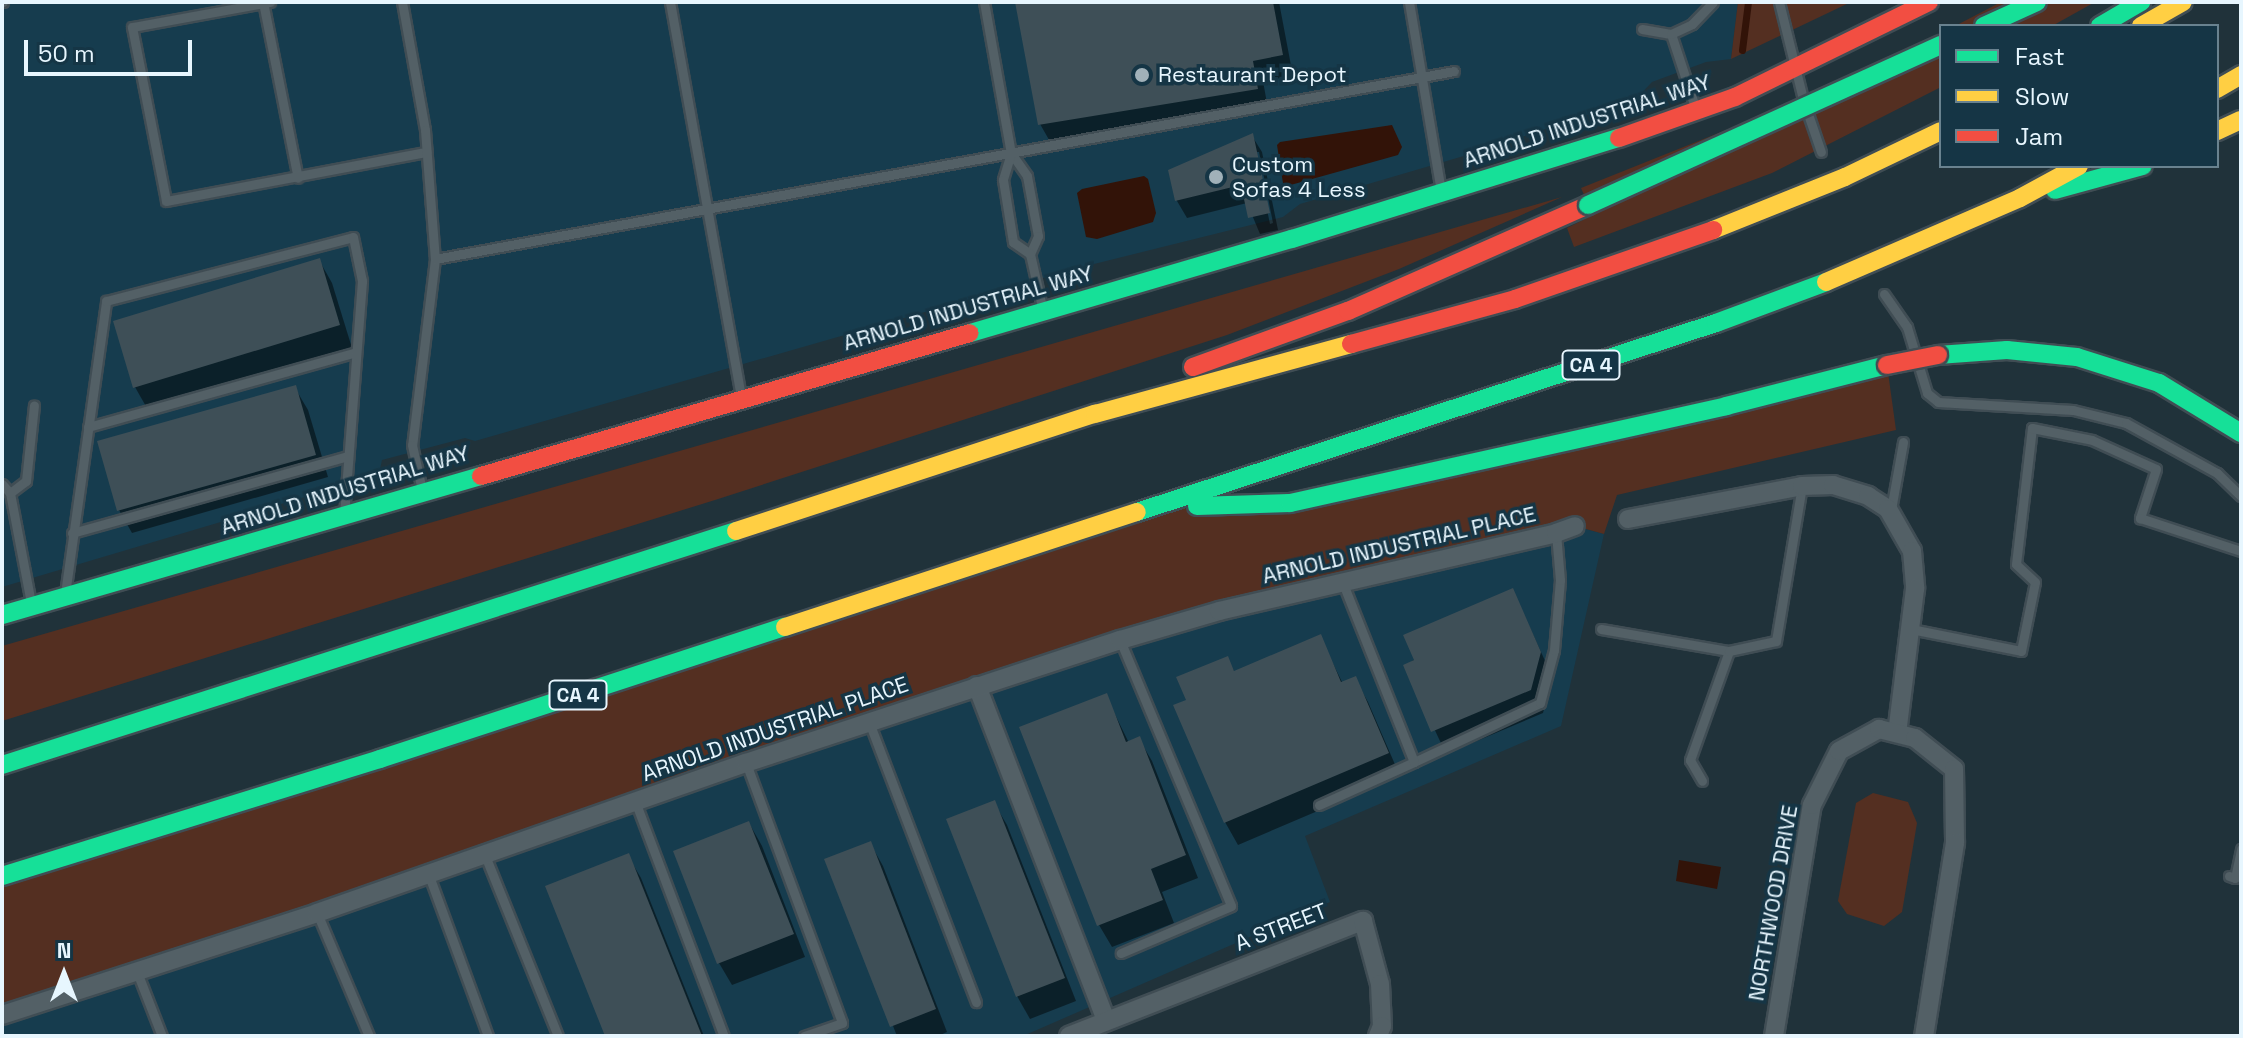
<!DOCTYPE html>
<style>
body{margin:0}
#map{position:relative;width:2243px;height:1038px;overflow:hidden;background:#20323a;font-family:"Space Grotesk",sans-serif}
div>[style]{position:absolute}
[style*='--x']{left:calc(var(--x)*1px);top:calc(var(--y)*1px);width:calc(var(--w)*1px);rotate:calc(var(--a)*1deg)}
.built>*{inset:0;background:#163c4e}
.green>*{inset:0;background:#542f21}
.water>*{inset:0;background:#321308}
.shadow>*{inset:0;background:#0007}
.stream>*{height:7px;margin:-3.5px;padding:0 3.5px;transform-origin:3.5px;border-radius:3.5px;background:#321308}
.building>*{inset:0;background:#3e4f57}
.roads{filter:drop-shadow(2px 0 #404d54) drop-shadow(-2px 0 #404d54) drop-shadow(0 2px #404d54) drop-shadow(0 -2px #404d54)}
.lane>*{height:9px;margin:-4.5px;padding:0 4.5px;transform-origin:4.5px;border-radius:4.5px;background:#536066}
.street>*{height:18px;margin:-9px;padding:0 9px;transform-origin:9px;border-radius:9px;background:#536066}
.fast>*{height:18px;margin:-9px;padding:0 9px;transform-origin:9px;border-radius:9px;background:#16e098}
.slow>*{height:18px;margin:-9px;padding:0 9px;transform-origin:9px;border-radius:9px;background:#ffcf43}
.jam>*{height:18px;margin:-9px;padding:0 9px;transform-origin:9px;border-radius:9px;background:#f24e42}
.bridges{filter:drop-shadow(2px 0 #404d54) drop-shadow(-2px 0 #404d54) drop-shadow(0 2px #404d54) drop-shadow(0 -2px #404d54)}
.fast-bridge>*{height:18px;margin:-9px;padding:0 9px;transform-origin:9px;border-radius:9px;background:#16e098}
.jam-bridge>*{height:18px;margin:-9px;padding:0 9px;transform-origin:9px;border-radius:9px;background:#f24e42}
.dots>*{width:22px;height:22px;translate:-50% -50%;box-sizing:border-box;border:4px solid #153545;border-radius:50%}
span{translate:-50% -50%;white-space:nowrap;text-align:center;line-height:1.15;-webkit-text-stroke:7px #153545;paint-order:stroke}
.shield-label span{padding:2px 6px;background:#153545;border:2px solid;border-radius:6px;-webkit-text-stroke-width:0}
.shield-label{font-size:20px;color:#e7f6fe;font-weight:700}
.poi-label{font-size:22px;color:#e7f6fe}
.left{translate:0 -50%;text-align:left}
.street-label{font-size:22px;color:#e7f6fe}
.frame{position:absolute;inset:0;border:4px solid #e7f6fe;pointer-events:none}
.legend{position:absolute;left:1939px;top:24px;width:280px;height:144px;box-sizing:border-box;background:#153545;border:2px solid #69828f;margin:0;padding:10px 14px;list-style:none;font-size:24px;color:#e7f6fe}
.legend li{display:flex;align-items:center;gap:16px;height:40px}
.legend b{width:40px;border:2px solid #69828f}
.north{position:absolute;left:24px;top:934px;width:80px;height:80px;-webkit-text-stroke:6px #153545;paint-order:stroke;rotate:0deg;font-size:22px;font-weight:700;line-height:32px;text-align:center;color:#e7f6fe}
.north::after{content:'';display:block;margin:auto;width:28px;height:36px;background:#e7f6fe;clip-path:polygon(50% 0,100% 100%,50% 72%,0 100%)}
.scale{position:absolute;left:24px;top:40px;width:168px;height:36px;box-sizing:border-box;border:4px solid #e7f6fe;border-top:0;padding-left:10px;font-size:24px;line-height:28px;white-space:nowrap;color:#e7f6fe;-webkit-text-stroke:6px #153545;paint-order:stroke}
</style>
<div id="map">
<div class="built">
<i style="clip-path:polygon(2px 2px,1738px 2px,1731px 59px,1706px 62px,1652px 82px,1637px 98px,1474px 153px,1300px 204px,1283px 217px,1078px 268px,475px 441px,465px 438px,382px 460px,379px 474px,365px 479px,2px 587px)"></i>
<i style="clip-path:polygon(1575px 526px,1604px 534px,1561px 726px,1305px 836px,1330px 902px,1023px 1036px,2px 1036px,2px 1015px,1120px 640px)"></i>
</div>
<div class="green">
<i style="clip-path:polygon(1738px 2px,1851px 2px,1731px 59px)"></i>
<i style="clip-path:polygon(2001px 2px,2095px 2px,2052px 26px,1955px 26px)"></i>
<i style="clip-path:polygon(1941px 33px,1941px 87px,1772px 173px,1574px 247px,1567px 228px,1593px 215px,1581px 188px,1741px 124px)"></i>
<i style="clip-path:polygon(1562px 197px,1399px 269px,1227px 335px,715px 500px,2px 721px,2px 646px)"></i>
<i style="clip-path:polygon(1887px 365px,1896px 430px,1617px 495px,1604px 534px,1575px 526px,1219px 611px,2px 1015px,2px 872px,1153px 508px,1290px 503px)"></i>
<i style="clip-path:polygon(1873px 793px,1908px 802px,1917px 823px,1902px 912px,1884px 926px,1847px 914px,1838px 901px,1856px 803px)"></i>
</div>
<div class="water">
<i style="clip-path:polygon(1392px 125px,1402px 147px,1398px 155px,1287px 186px,1283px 183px,1277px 145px,1280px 142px)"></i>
<i style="clip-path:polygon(1144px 176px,1148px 179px,1156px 213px,1153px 222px,1097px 239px,1086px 237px,1077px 193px,1082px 189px)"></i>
<i style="clip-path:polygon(1679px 860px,1721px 867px,1717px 889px,1676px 881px)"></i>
</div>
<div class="shadow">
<i style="clip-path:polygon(1017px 2px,1279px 2px,1293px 76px,1263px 81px,1268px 109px,1052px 145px,1040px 124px)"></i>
<i style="clip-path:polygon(evenodd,1252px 136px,1262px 152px,1278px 230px,1260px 234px,1247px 203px,1187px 218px,1177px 201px,1171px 171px,1252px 136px,1255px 152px,1259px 152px,1273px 223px,1270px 224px,1255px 152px)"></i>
<i style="clip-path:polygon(319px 260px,332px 283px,352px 348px,148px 410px,135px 387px)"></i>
<i style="clip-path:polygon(295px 388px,308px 410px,328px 477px,132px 533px,119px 510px)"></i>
<i style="clip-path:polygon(1513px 591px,1552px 676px,1543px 713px,1446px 754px,1405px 666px)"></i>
<i style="clip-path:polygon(1320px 637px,1343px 684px,1355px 679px,1368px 702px,1400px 776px,1238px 845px,1225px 822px,1188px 701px,1227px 658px,1235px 673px)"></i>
<i style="clip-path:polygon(1106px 696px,1129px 743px,1139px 739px,1152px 761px,1198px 878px,1162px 892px,1174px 923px,1112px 947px,1099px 925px)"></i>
<i style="clip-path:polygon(994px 803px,1007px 825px,1076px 1001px,1030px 1019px,1017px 996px)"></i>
<i style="clip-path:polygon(749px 823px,762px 846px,805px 957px,732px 985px,719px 963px)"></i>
<i style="clip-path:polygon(870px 843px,883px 866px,947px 1032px,938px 1036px,897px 1036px,827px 860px)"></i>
<i style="clip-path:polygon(628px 856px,641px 878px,704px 1036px,607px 1036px)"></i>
</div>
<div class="stream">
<i style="--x:1742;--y:50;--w:48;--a:-82.9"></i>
</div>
<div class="building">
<i style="clip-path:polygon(1015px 2px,1273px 2px,1283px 55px,1253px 61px,1258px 89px,1038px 125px)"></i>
<i style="clip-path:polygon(1253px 133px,1270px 213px,1248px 218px,1241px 185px,1175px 201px,1168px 170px)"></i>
<i style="clip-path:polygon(320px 258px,340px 325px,133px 388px,113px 321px)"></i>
<i style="clip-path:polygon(296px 385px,316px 455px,117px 511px,97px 441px)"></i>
<i style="clip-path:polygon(1513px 588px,1541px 652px,1531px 690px,1431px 732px,1403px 665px,1414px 660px,1403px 635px)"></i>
<i style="clip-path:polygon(1321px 634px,1341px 682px,1356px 676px,1389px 753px,1224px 823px,1173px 705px,1186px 700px,1176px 677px,1228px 656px,1234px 671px)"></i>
<i style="clip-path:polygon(1107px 693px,1126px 742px,1140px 736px,1186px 855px,1151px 869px,1163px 900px,1097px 926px,1019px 727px)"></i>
<i style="clip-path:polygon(995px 800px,1065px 978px,1016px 997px,946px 819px)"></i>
<i style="clip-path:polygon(749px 821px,794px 934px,717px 964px,673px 851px)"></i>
<i style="clip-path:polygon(871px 841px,936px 1009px,890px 1027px,824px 859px)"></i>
<i style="clip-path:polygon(629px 853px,702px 1036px,605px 1036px,545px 886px)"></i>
</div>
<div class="roads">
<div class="lane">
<i style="--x:2;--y:2;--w:1;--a:0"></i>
<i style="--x:263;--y:2;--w:179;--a:78.8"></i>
<i style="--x:270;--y:2;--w:140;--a:169.7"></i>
<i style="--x:132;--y:27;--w:177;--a:78.9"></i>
<i style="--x:166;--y:201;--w:265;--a:-10.7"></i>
<i style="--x:402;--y:2;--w:130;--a:79.8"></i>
<i style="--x:425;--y:130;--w:129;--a:85.6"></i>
<i style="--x:435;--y:259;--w:187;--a:97"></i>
<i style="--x:412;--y:445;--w:46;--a:77.5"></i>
<i style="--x:670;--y:2;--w:401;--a:79.8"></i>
<i style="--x:984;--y:2;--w:153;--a:79.9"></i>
<i style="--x:1011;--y:153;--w:28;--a:55"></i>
<i style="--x:1027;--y:176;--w:61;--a:79.6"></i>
<i style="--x:1038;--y:236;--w:20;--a:114"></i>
<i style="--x:1030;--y:254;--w:54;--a:77.2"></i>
<i style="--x:1409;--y:2;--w:193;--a:80.4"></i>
<i style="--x:1779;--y:2;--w:100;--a:76.1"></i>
<i style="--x:1642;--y:29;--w:29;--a:10"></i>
<i style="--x:1696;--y:110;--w:80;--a:-108.2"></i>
<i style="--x:1671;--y:34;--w:23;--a:-25"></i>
<i style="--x:1692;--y:24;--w:30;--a:-46"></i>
<i style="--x:1808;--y:114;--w:40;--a:71.1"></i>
<i style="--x:1011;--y:153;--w:28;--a:107"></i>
<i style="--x:1003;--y:180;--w:63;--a:80.8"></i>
<i style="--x:1013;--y:242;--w:21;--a:35"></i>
<i style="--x:435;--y:259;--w:1036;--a:-10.45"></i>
<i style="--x:1884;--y:294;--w:40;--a:55.1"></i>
<i style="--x:1907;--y:327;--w:69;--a:73.1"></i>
<i style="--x:1927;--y:393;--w:14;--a:39"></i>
<i style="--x:1938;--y:402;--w:135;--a:3.4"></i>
<i style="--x:2073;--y:410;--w:55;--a:13.8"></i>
<i style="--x:2126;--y:423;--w:104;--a:28.8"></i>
<i style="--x:2217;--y:473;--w:33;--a:44"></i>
<i style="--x:88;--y:427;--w:278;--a:-15.6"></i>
<i style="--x:2;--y:484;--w:12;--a:48"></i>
<i style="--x:10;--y:493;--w:112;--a:79.2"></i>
<i style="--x:10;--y:493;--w:20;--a:-37"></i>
<i style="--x:26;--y:481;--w:76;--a:-84"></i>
<i style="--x:1888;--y:509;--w:6;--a:-51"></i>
<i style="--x:1892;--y:504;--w:63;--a:-79.9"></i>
<i style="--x:72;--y:533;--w:286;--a:-15.6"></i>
<i style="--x:65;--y:594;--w:296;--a:-82"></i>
<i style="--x:106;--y:301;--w:255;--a:-14.5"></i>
<i style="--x:353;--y:237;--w:45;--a:78.4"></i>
<i style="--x:362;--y:281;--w:234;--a:94.4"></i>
<i style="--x:1601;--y:629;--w:130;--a:9.8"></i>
<i style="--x:1729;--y:651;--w:116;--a:109.7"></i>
<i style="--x:1690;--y:760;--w:24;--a:60"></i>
<i style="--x:1911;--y:629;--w:112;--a:11.3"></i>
<i style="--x:2021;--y:651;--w:70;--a:-78.5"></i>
<i style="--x:2035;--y:582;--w:26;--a:-137"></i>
<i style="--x:2016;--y:564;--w:137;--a:-83.3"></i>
<i style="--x:2032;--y:428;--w:61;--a:11.3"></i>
<i style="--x:2092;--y:440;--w:70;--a:24.4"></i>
<i style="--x:2156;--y:469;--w:52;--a:108.1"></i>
<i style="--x:2140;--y:518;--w:106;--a:18.1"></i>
<i style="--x:1120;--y:640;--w:288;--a:67.3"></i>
<i style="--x:1231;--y:906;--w:120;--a:156.9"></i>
<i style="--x:1729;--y:651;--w:48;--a:-12"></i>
<i style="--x:1776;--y:641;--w:157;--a:-80.5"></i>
<i style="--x:869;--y:722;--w:300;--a:69.1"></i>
<i style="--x:1414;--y:762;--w:139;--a:-25.1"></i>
<i style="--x:1540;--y:703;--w:55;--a:-75.2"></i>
<i style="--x:1554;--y:650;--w:70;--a:-85.1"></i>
<i style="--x:1560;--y:580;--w:47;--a:-94.9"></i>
<i style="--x:746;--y:763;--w:277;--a:69.7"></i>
<i style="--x:842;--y:1023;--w:40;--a:161.1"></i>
<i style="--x:635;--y:801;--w:251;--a:69.3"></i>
<i style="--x:1319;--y:805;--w:104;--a:-24.4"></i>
<i style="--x:1414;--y:762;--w:195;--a:-111.7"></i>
<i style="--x:484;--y:853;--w:197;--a:68"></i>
<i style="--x:428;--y:873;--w:174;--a:69.8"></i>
<i style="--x:2229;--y:876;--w:6;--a:18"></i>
<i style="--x:2235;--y:878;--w:30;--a:-78"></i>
<i style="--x:317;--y:913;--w:134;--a:67.1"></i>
<i style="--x:137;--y:972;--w:69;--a:68.7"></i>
</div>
<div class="street">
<i style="--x:1628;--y:519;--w:177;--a:-10.7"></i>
<i style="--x:1802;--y:486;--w:31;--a:-2"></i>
<i style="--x:1833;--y:485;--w:37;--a:17"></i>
<i style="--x:1868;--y:496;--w:24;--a:33"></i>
<i style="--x:1888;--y:509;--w:48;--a:60.3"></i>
<i style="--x:1912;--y:551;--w:38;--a:85"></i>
<i style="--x:1915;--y:589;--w:145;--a:97.1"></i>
<i style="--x:977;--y:686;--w:359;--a:68.9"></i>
<i style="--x:2;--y:1015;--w:331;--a:-17.9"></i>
<i style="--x:317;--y:913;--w:454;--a:-19.3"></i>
<i style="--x:746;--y:763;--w:394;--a:-18.2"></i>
<i style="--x:1120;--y:640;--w:103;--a:-16.3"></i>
<i style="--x:1219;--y:611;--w:346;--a:-13"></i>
<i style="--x:1556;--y:533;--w:20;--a:-20"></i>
<i style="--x:1069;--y:1036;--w:316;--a:-21.4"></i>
<i style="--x:1363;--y:921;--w:65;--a:74.9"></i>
<i style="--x:1380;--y:984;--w:42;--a:87.3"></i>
<i style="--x:1382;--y:1026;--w:11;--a:112"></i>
<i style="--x:1774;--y:1036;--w:234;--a:-80.7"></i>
<i style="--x:1812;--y:805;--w:60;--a:-63.4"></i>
<i style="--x:1839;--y:751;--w:46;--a:-28.8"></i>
<i style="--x:1879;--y:729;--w:37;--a:14"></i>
<i style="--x:1915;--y:738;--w:50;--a:38.5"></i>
<i style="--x:1954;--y:769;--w:74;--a:89.2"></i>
<i style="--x:1955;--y:843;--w:195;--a:99.1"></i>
</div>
<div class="fast">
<i style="--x:1984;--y:26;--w:58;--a:-24.4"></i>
<i style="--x:2100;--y:26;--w:48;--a:-30.3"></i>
<i style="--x:2055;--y:190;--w:91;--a:-15.3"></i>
<i style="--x:970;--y:333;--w:335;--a:-16.3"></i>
<i style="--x:1292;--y:239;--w:342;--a:-17.2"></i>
<i style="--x:1938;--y:355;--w:69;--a:-4.1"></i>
<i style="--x:2007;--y:350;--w:70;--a:5.7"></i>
<i style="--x:2077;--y:357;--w:86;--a:17.6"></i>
<i style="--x:2159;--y:383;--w:96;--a:31.4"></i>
<i style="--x:1197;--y:506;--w:93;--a:-1.8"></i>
<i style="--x:1290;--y:503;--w:447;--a:-12.5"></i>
<i style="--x:1726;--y:406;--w:166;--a:-14.3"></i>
<i style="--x:1137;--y:512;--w:609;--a:-18.08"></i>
<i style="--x:1716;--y:323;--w:117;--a:-20.4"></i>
<i style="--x:2;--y:615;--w:499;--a:-16.2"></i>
<i style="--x:2;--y:765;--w:770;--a:-17.68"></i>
<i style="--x:2;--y:876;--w:396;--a:-17.2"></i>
<i style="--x:380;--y:759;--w:426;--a:-18.1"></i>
</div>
<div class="slow">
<i style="--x:2141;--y:26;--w:48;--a:-29.7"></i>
<i style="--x:2217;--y:89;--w:28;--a:-30"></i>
<i style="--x:2217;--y:131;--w:26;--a:-25"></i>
<i style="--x:1713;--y:230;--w:142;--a:-21.9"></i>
<i style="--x:1845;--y:177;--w:106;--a:-25.6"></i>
<i style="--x:1826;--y:282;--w:211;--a:-23.4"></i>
<i style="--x:2020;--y:198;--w:67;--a:-28.5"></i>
<i style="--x:736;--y:531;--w:378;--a:-18.1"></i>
<i style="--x:1095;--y:414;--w:265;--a:-15.3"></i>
<i style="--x:785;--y:627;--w:370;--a:-18.1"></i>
</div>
<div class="jam">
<i style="--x:1619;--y:138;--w:123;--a:-19.5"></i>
<i style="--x:1735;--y:97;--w:216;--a:-26.1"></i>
<i style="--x:1351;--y:344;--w:170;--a:-15.3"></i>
<i style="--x:1515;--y:299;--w:210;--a:-19.2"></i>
<i style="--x:1193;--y:367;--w:165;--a:-19.9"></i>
<i style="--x:1348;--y:311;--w:262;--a:-23.8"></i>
<i style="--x:481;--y:476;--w:509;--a:-16.3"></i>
</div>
</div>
<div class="bridges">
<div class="fast-bridge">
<i style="--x:1588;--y:205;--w:388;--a:-24.4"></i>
</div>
<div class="jam-bridge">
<i style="--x:1887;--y:365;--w:52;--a:-11.1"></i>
</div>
</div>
<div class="dots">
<i style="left:1142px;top:75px;background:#a1b1b9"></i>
<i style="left:1216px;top:177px;background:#a1b1b9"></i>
</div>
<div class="shield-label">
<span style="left:1591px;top:365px">CA 4</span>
<span style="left:578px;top:695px">CA 4</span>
</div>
<div class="poi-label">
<span class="left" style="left:1158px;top:75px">Restaurant Depot</span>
<span class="left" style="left:1232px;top:177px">Custom<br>Sofas 4 Less</span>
</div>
<div class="street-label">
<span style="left:1587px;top:121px;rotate:-18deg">ARNOLD INDUSTRIAL WAY</span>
<span style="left:968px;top:308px;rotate:-16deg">ARNOLD INDUSTRIAL WAY</span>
<span style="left:345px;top:490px;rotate:-17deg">ARNOLD INDUSTRIAL WAY</span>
<span style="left:1399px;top:545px;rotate:-13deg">ARNOLD INDUSTRIAL PLACE</span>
<span style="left:775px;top:729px;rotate:-19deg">ARNOLD INDUSTRIAL PLACE</span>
<span style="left:1773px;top:903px;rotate:-80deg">NORTHWOOD DRIVE</span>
<span style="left:1281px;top:927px;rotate:-21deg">A STREET</span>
</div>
<div class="frame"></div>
<ul class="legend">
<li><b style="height:10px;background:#16e098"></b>Fast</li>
<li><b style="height:10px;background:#ffcf43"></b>Slow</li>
<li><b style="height:10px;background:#f24e42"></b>Jam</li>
</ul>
<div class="north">N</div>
<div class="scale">50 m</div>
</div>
